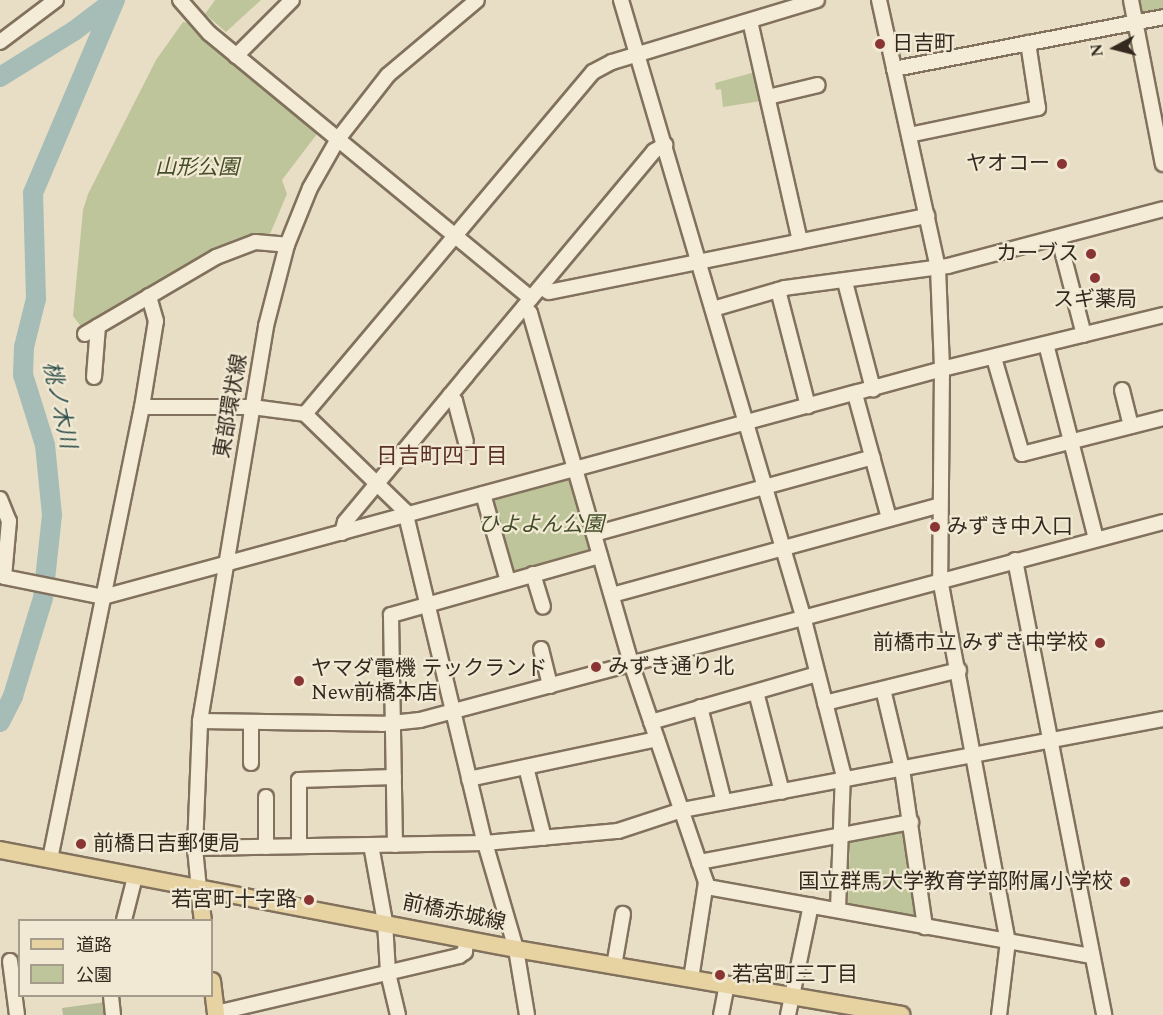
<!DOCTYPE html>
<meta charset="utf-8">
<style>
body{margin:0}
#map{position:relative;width:1163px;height:1015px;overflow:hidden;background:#e8dec5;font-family:Spectral,"Noto Sans JP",serif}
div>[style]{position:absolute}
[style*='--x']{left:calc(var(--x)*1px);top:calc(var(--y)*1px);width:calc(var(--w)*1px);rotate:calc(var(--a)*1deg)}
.green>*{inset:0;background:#bfc59a}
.cemetery>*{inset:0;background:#b6bb98}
.river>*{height:20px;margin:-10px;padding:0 10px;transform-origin:10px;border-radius:10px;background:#a6bcb6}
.roads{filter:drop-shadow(2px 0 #81715d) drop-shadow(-2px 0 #81715d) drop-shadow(0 2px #81715d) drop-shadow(0 -2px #81715d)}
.minor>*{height:14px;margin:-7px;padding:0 7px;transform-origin:7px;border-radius:7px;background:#f4ecd7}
.major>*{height:16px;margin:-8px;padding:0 8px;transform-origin:8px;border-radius:8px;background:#e7d2a1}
.dots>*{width:16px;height:16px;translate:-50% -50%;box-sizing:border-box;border:3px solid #f1e9d3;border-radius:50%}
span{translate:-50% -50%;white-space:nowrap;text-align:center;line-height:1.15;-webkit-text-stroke:4.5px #f1e9d3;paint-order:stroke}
.poi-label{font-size:21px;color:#33291f}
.left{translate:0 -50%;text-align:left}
.right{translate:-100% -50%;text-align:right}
.park-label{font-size:21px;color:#434d28;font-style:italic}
.street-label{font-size:21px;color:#33291f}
.water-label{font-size:22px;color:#30514f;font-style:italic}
.neighbourhood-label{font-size:22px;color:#5a3024}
.legend{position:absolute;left:18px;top:919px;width:195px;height:78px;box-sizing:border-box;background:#f1e9d3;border:2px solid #a59c8b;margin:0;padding:8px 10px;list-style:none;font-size:18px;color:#33291f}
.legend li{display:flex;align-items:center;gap:12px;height:30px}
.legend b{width:30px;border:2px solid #a59c8b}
.north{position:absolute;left:1085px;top:18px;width:60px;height:60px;-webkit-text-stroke:4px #f1e9d3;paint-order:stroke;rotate:263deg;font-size:16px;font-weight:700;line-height:24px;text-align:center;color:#33291f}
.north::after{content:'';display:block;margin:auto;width:21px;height:27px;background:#33291f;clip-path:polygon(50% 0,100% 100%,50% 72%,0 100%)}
</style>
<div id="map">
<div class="green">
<i style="clip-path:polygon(215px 0,261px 0,226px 32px,205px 14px)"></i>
<i style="clip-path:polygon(1139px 0,1163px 0,1163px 10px,1142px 14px)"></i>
<i style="clip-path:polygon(183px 22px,190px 23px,317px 134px,282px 180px,287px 194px,270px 234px,247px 240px,83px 329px,73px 316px,83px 210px,88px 194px,156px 60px)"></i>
<i style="clip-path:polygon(759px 71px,767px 100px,723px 107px,721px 89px,716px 90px,715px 83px)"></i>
<i style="clip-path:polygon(568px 477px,572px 479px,590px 552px,515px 574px,510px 571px,490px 502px,493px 497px)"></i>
<i style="clip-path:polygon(910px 825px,923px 918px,848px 904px,850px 836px)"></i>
</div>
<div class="cemetery">
<i style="clip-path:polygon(106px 1002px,108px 1015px,63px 1015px,62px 1008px)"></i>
</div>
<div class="river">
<i style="--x:0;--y:77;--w:87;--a:-31.9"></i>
<i style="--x:74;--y:31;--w:48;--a:-37.3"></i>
<i style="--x:0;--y:722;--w:29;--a:-63"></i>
<i style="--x:13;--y:696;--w:102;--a:-73"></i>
<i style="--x:43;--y:598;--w:83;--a:-83.8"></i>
<i style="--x:52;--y:515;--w:70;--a:-95.7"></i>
<i style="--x:45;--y:445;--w:73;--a:-107.4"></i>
<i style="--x:23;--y:375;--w:28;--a:-88"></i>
<i style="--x:24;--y:347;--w:49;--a:-76"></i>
<i style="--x:36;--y:299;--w:106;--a:-91.6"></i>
<i style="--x:33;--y:193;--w:210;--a:-67"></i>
</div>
<div class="roads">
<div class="minor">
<i style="--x:180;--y:0;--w:44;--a:48.7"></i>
<i style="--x:209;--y:33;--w:417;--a:39.5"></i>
<i style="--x:621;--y:0;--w:642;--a:73.54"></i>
<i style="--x:803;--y:616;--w:162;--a:75.7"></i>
<i style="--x:843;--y:773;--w:137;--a:92.1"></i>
<i style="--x:879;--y:0;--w:274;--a:77.6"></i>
<i style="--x:938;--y:268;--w:101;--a:87.7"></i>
<i style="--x:942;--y:369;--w:210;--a:90.5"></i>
<i style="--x:940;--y:579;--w:368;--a:79.4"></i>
<i style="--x:1008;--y:941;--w:75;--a:96.9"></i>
<i style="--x:1131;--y:0;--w:167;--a:79"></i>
<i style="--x:750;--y:21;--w:226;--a:77.2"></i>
<i style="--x:0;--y:42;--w:70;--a:-36.9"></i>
<i style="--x:236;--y:56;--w:79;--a:-45"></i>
<i style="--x:894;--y:69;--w:274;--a:-10.9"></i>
<i style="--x:768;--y:97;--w:51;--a:-13.5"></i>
<i style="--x:909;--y:135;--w:132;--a:-11.8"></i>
<i style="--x:1038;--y:108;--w:66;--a:-98.7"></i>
<i style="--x:1059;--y:239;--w:99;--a:75.4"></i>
<i style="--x:845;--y:282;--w:111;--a:75.3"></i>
<i style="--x:541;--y:287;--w:9;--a:32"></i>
<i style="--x:549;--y:292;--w:386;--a:-11.4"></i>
<i style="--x:778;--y:290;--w:120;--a:75.5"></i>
<i style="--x:524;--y:307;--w:8;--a:45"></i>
<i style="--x:530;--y:313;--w:364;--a:73.9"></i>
<i style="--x:631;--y:663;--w:231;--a:71.1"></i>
<i style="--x:706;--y:882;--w:98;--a:98.8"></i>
<i style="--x:713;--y:309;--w:75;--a:-16.3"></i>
<i style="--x:785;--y:288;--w:164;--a:-7.7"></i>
<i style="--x:948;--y:266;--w:222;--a:-14.8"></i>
<i style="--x:85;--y:334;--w:152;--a:-30.4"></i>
<i style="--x:216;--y:257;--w:42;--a:-21"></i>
<i style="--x:255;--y:242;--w:32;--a:5"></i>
<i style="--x:1046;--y:344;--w:201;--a:75.6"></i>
<i style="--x:994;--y:358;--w:100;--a:73.7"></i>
<i style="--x:1022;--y:454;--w:146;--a:-14.3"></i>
<i style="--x:94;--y:377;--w:51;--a:-85.5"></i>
<i style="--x:1122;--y:390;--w:37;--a:76"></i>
<i style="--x:855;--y:394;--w:129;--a:74.7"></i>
<i style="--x:450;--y:395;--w:8;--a:50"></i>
<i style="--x:455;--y:401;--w:42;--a:75"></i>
<i style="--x:142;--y:407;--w:110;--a:0"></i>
<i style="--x:252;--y:407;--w:53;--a:7.5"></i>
<i style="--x:305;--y:414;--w:447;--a:-49.9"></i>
<i style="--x:593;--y:72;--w:21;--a:-28"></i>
<i style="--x:612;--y:62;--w:214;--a:-16.8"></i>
<i style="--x:305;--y:414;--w:139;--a:44.1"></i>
<i style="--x:405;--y:511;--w:342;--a:76.5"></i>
<i style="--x:485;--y:843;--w:110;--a:73.7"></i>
<i style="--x:516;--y:949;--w:67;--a:80.5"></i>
<i style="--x:483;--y:494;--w:91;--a:74"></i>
<i style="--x:0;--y:499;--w:24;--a:68"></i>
<i style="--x:9;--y:521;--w:56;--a:95.1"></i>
<i style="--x:4;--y:577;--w:101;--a:11.4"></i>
<i style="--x:103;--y:597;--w:869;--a:-15.2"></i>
<i style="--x:942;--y:369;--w:228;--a:-13.7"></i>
<i style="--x:342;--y:533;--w:11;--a:-75"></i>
<i style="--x:345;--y:522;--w:190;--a:-50.3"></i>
<i style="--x:466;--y:376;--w:293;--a:-50.1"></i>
<i style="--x:654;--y:151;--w:13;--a:-29"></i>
<i style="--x:594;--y:534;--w:289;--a:-15.4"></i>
<i style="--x:1015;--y:560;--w:464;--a:78.9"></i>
<i style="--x:533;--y:574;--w:34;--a:73"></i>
<i style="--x:612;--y:595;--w:340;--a:-15.3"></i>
<i style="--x:541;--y:649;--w:38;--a:76"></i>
<i style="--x:883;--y:689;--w:82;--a:76.6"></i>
<i style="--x:902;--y:769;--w:160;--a:81.7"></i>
<i style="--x:756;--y:692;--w:103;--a:75.4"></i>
<i style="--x:825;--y:703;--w:138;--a:-13.8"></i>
<i style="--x:700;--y:707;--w:98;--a:75.8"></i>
<i style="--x:200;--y:721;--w:182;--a:0.9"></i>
<i style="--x:382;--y:724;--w:38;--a:-6"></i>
<i style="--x:420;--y:720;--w:769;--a:-14.92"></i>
<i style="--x:651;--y:722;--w:173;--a:-16.1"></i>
<i style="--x:251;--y:763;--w:40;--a:-90"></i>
<i style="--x:526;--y:767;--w:73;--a:75.8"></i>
<i style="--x:469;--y:779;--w:192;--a:-12"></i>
<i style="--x:299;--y:845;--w:65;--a:-90"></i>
<i style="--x:299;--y:780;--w:95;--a:-1.8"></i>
<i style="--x:371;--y:845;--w:78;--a:79.7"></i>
<i style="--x:385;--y:922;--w:51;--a:86.6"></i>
<i style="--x:388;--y:973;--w:43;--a:76.6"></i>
<i style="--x:395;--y:845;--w:230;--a:-91"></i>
<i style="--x:391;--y:615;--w:217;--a:-15.8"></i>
<i style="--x:266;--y:847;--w:50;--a:-90"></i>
<i style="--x:195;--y:848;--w:290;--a:-1"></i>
<i style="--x:485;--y:843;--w:134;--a:-5.2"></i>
<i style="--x:618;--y:831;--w:67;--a:-18.2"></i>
<i style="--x:682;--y:810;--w:490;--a:-10.7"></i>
<i style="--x:50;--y:859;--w:461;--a:-78.5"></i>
<i style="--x:142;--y:407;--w:87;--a:-80.8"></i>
<i style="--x:156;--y:321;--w:26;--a:-106"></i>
<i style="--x:699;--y:862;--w:216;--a:-10.7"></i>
<i style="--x:707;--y:887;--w:391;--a:10.2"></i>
<i style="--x:199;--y:889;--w:41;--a:-95.6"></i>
<i style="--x:195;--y:848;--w:127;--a:-87.7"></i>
<i style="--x:200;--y:721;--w:400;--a:-80.5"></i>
<i style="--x:266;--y:326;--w:84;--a:-75.5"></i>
<i style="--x:287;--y:245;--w:61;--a:-68"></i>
<i style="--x:310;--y:188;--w:56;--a:-60.3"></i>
<i style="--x:338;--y:139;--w:81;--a:-52"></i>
<i style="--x:388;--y:75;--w:116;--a:-40.1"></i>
<i style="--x:124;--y:920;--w:44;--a:-75.7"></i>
<i style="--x:10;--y:961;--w:54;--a:82.6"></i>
<i style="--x:614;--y:966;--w:53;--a:-80.2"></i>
<i style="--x:111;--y:996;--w:19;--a:84"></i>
<i style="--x:216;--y:1013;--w:250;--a:-13.2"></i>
<i style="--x:459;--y:956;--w:7;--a:-34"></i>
<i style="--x:465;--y:952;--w:13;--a:-86"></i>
<i style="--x:721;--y:1015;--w:32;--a:-79"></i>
<i style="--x:788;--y:1015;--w:112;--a:-78.2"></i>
</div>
<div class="major">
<i style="--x:0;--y:850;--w:525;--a:10.86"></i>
<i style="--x:516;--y:949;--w:391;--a:9.7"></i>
<i style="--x:199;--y:889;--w:31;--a:83"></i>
<i style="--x:212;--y:981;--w:34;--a:83"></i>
</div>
</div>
<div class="dots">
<i style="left:880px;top:44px;background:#893534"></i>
<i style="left:1062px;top:164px;background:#893534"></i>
<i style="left:1091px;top:254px;background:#893534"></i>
<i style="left:1095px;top:278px;background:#893534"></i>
<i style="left:935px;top:527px;background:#893534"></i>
<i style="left:1100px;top:643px;background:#893534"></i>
<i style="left:596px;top:667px;background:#893534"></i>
<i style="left:299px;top:681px;background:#893534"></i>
<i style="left:81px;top:844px;background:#893534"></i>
<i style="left:1125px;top:882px;background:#893534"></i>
<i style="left:309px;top:900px;background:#893534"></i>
<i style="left:720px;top:975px;background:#893534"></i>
</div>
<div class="poi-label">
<span class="left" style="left:892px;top:44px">日吉町</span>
<span class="right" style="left:1050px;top:164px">ヤオコー</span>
<span class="right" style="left:1079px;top:254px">カーブス</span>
<span style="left:1095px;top:300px">スギ薬局</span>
<span class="left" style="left:947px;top:527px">みずき中入口</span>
<span class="right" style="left:1088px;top:643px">前橋市立 みずき中学校</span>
<span class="left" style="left:608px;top:667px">みずき通り北</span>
<span class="left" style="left:311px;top:681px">ヤマダ電機 テックランド<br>New前橋本店</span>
<span class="left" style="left:93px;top:844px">前橋日吉郵便局</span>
<span class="right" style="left:1113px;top:882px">国立群馬大学教育学部附属小学校</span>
<span class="right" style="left:297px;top:900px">若宮町十字路</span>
<span class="left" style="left:732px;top:975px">若宮町三丁目</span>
</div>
<div class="park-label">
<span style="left:197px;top:168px">山形公園</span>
<span style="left:541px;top:525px">ひよよん公園</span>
</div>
<div class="street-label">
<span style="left:231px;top:406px;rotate:-80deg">東部環状線</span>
<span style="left:454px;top:913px;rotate:12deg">前橋赤城線</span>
</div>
<div class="water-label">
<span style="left:59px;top:405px;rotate:78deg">桃ノ木川</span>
</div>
<div class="neighbourhood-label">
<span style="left:442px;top:457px">日吉町四丁目</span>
</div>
<ul class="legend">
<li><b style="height:8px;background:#e7d2a1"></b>道路</li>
<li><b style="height:16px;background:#bfc59a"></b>公園</li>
</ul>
<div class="north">N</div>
</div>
